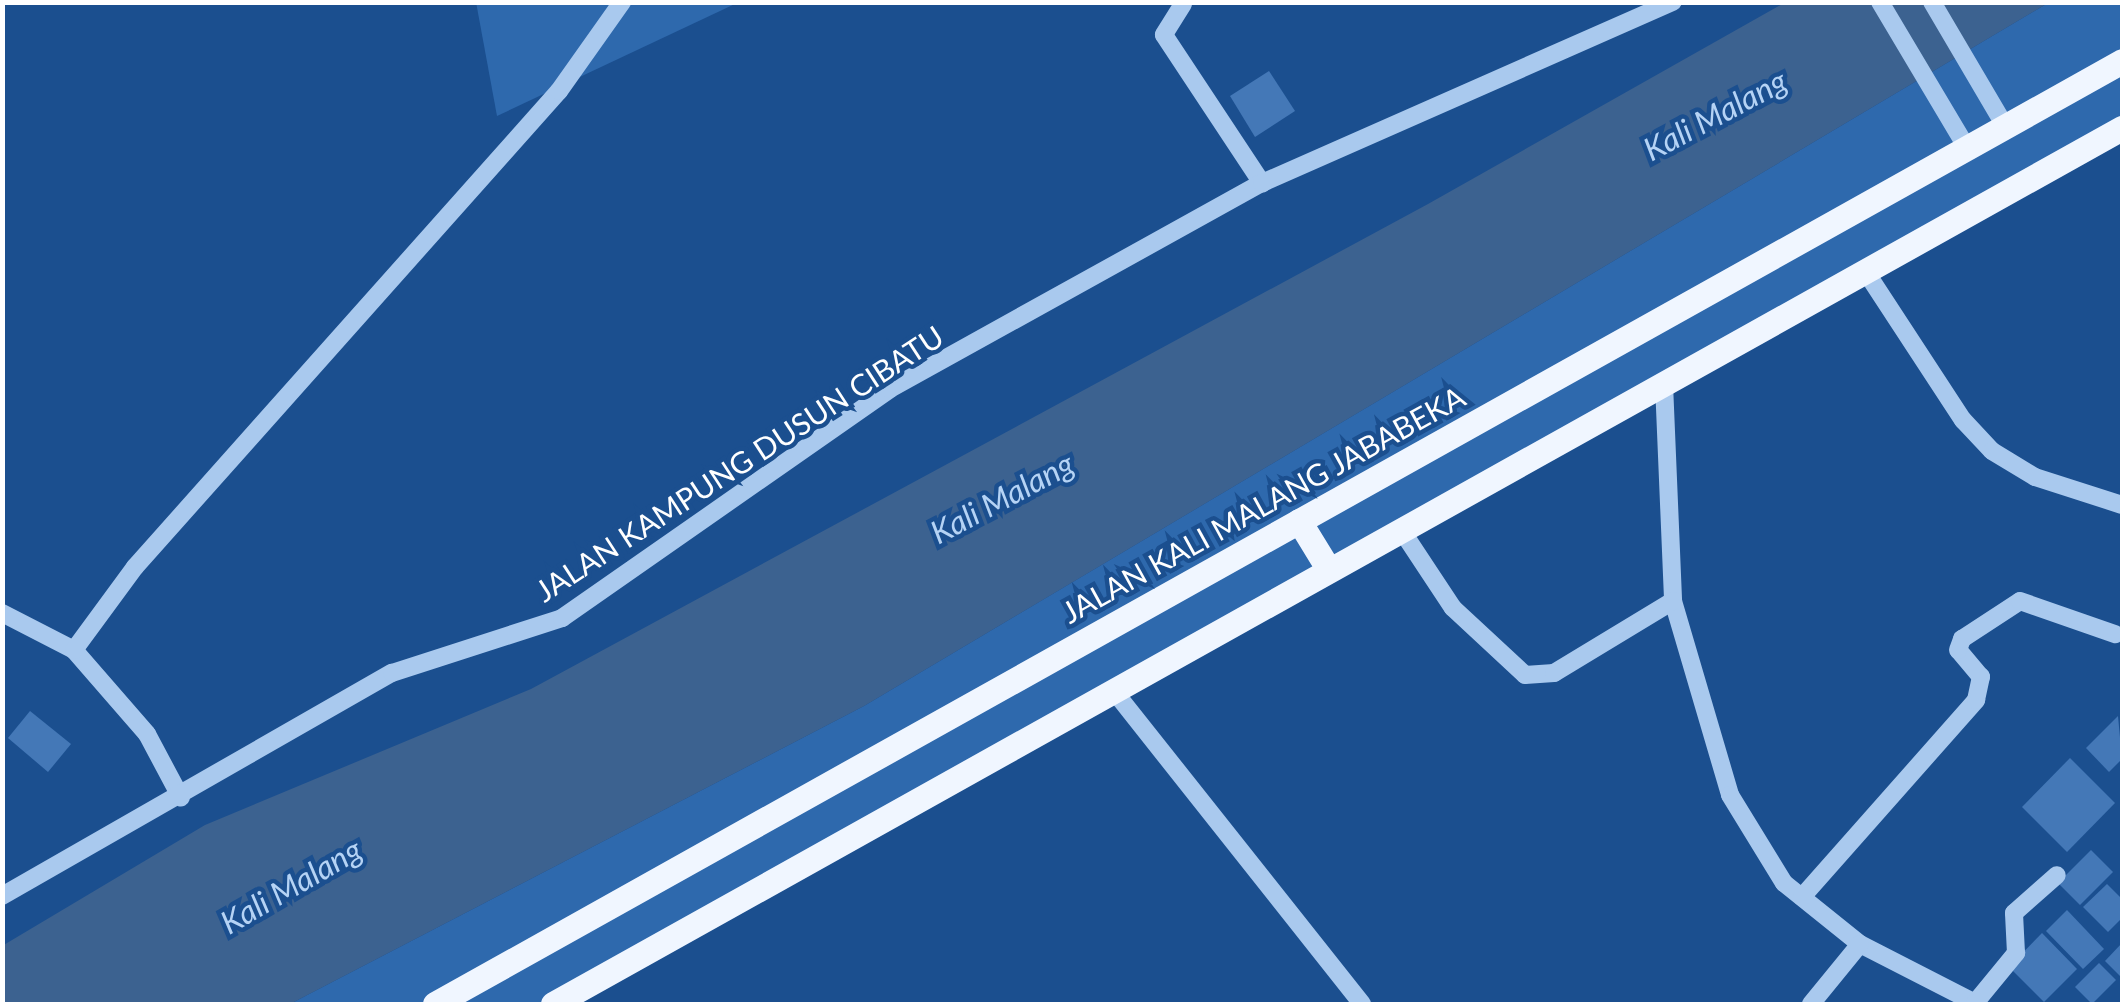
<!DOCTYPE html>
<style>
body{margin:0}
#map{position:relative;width:2125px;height:1007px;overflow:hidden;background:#1b4f8f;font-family:Lato,sans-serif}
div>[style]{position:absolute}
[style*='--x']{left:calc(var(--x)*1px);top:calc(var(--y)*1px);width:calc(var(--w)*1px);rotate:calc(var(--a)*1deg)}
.green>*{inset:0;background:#2e69ad}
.water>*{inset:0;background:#3c6290}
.building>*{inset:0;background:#4478b7}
.minor>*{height:18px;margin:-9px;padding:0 9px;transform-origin:9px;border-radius:9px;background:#a9c9ee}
.major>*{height:25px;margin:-12.5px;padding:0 12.5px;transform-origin:12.5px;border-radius:12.5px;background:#f0f6ff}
span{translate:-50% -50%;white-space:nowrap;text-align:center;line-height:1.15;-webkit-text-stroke:9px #1b4f8f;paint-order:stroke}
.street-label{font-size:30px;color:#fff}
.water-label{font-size:32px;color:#b5d3f5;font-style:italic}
.frame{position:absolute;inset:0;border:5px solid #fff;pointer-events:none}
</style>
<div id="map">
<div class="green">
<i style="clip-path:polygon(476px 2px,737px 3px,497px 116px)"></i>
<i style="clip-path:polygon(2048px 3px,2122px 3px,2122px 127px,553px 1004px,290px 1004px,864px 706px)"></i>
</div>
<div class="water">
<i style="clip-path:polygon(1784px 3px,2048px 3px,864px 706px,290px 1004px,3px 1004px,2px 946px,205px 825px,531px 689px,1428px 204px)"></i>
</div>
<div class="building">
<i style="clip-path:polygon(1269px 71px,1295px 111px,1255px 137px,1230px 96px)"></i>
<i style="clip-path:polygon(30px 711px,71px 744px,48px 772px,8px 738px)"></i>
<i style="clip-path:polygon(2118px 716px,2122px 759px,2109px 772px,2086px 748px)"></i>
<i style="clip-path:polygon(2070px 758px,2115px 803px,2067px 852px,2022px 807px)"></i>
<i style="clip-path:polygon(2091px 850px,2113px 872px,2080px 905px,2058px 883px)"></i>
<i style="clip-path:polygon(2107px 884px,2122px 899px,2122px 918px,2108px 932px,2083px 907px)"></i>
<i style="clip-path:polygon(2067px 910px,2104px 949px,2083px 969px,2046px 931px)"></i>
<i style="clip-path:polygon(2042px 933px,2077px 969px,2044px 1002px,2009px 967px)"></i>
<i style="clip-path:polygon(2122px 943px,2122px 978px,2105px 961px)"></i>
<i style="clip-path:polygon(2099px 963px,2116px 980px,2092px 1004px,2075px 987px)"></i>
</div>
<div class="minor">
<i style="--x:1880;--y:2;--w:170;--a:59.2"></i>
<i style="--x:1932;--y:2;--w:144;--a:59.5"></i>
<i style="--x:1183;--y:4;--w:36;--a:122"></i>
<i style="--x:1164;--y:35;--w:178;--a:56.5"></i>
<i style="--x:1866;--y:272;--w:177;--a:56.8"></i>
<i style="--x:1963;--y:420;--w:42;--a:46.9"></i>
<i style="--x:1992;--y:451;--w:50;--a:31.2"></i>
<i style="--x:2035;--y:477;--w:91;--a:17.8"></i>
<i style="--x:1664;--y:384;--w:217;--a:87.6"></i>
<i style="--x:1673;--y:601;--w:202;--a:73.6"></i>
<i style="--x:1730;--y:795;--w:103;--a:58.5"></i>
<i style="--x:1784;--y:883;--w:97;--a:38.8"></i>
<i style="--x:1860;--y:944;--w:131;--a:27.1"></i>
<i style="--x:1402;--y:531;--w:92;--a:56.5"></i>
<i style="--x:1453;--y:608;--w:98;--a:42.9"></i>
<i style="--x:1525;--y:675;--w:29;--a:-4"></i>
<i style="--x:1554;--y:673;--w:139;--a:-31.2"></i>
<i style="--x:2;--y:613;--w:81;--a:27.2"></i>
<i style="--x:74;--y:650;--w:111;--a:49"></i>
<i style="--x:147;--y:734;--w:72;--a:62"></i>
<i style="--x:74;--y:650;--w:103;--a:-53.7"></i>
<i style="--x:135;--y:567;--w:637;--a:-48.31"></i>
<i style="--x:559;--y:91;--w:109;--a:-54.7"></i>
<i style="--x:1114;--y:691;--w:399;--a:51.6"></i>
<i style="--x:2;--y:896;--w:449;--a:-29.8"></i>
<i style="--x:392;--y:673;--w:179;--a:-17.9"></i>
<i style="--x:562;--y:618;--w:400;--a:-34.9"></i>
<i style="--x:890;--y:389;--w:425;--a:-29"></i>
<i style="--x:1262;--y:183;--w:449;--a:-23.8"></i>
<i style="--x:1802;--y:897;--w:263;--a:-48.5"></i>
<i style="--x:1976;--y:700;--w:24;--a:-78"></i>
<i style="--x:1981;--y:677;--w:35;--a:-130"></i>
<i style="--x:1958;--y:650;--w:12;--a:-70"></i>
<i style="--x:1962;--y:639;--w:69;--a:-33.2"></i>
<i style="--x:2020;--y:601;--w:101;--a:19.2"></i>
<i style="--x:1975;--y:1003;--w:65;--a:-50.6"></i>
<i style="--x:2016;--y:953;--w:40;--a:-92.9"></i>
<i style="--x:2014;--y:913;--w:57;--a:-41.5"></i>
<i style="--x:1811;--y:1004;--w:77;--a:-50.8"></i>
</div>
<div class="major">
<i style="--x:1299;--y:521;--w:57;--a:58.5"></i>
<i style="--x:435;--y:1004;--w:1933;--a:-29.2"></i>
<i style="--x:553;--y:1004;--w:1797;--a:-29.18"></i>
</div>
<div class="street-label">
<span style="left:739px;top:463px;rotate:-33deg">JALAN KAMPUNG DUSUN CIBATU</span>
<span style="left:1263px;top:504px;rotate:-29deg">JALAN KALI MALANG JABABEKA</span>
</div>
<div class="water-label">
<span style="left:1715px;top:115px;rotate:-28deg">Kali Malang</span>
<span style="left:1002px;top:498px;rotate:-28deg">Kali Malang</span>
<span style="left:291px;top:886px;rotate:-30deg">Kali Malang</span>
</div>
<div class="frame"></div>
</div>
